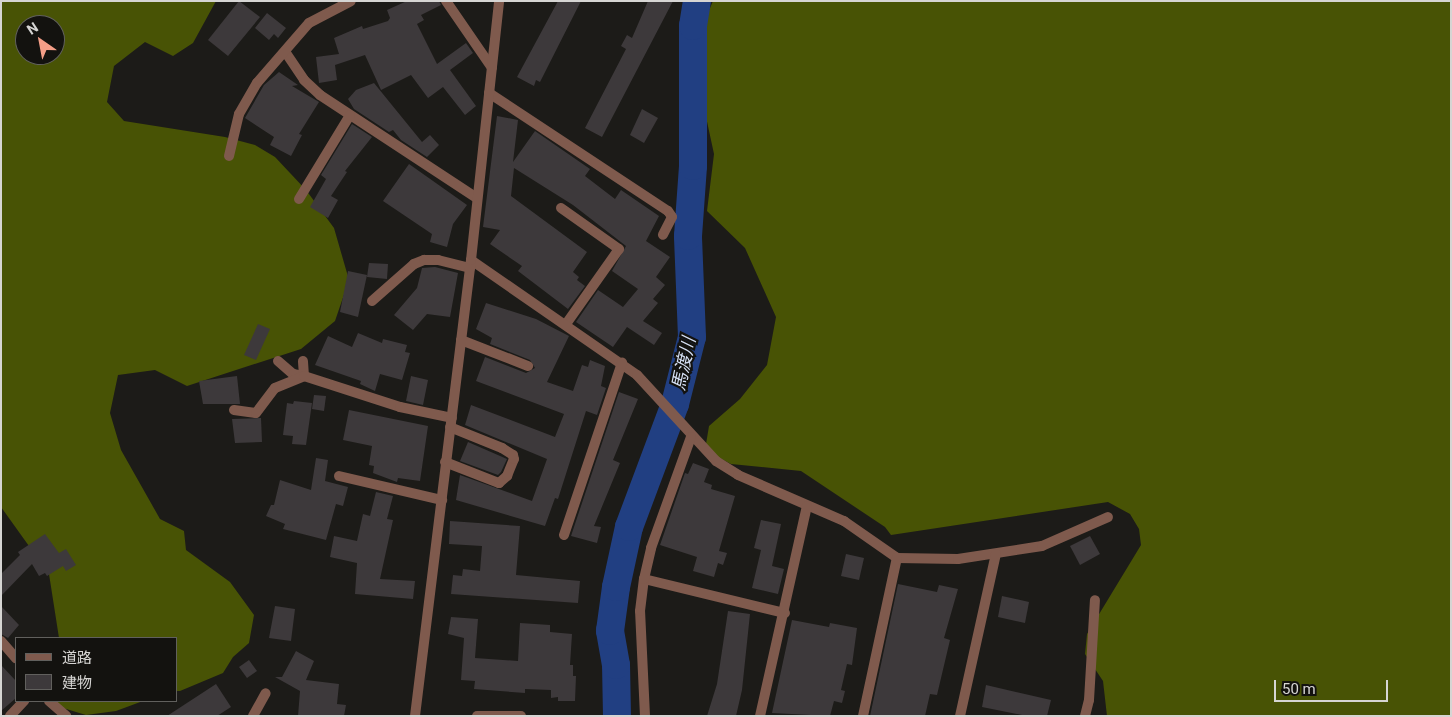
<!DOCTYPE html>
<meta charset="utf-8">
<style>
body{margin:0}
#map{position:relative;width:1452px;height:717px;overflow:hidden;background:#1c1b18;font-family:Roboto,"Noto Sans JP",sans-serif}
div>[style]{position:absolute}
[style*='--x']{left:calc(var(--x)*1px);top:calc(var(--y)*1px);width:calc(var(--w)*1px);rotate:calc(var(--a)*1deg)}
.forest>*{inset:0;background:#485305}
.river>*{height:28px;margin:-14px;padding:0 14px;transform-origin:14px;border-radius:14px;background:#213f82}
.building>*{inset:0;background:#3d393b}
.street>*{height:10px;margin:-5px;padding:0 5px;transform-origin:5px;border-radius:5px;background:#7f5a4d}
span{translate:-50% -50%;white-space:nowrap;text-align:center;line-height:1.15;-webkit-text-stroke:4.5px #13120f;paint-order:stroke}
.water-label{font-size:18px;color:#d5dff3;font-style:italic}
.frame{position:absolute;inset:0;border:2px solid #d6d5d3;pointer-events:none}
.legend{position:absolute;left:15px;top:637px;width:162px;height:65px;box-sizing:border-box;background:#13120f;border:1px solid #61605d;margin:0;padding:6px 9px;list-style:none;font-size:15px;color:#d6d5d3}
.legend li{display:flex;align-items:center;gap:10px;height:25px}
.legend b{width:25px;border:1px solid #61605d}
.north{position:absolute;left:15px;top:15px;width:50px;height:50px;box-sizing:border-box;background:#13120f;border:1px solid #61605d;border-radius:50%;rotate:327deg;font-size:14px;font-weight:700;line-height:20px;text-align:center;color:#d6d5d3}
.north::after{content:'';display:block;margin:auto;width:18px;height:22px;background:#f49e87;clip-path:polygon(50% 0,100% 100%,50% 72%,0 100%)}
.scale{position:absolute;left:1274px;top:680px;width:114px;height:22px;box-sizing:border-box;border:2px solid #d6d5d3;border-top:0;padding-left:6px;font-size:15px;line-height:18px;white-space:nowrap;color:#d6d5d3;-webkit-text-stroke:4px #13120f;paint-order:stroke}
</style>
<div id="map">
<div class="forest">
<i style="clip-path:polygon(evenodd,1px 1px,216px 1px,193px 43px,173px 56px,145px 42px,114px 66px,107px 102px,124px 121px,225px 137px,255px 145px,275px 157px,306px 190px,334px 228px,349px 280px,335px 321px,301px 349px,187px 386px,155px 370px,118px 375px,110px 413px,121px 450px,160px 519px,184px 531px,186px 550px,230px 582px,254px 615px,249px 643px,233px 657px,223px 673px,180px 691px,176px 691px,176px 638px,59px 638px,49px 574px,1px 507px,1px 1px,25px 25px,55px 25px,55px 55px,25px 55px,25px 25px)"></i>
<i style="clip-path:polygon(713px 1px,1451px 1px,1451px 716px,1107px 716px,1103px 681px,1085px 654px,1087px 634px,1141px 545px,1139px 529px,1130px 514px,1108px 502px,891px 535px,885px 527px,801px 471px,731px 464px,705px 450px,709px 426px,740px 399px,767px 365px,776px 317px,745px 248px,707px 211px,714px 154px,703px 103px,701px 29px)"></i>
<i style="clip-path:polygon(52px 701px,143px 701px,116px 711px,86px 715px,53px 705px)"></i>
</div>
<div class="river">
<i style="--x:617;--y:716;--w:51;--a:-91.1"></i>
<i style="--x:616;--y:665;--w:35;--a:-100"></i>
<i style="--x:610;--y:631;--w:44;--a:-82.2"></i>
<i style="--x:616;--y:587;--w:61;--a:-77.8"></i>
<i style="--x:629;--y:527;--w:131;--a:-69.5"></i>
<i style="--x:675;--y:404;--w:69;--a:-75.8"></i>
<i style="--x:692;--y:337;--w:101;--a:-92.3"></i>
<i style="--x:688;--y:236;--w:70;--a:-85.9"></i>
<i style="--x:693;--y:166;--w:140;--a:-90"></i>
<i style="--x:693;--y:26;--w:25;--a:-81"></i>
</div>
<div class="building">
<i style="clip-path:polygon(239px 1px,260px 17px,228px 56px,208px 40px)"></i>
<i style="clip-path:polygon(407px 1px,439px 1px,441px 5px,421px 15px,424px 20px,417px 24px,437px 64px,466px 43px,473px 53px,450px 70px,476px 106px,465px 115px,443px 87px,428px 98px,411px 75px,381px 90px,365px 55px,335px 65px,337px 80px,319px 83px,316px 57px,339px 54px,334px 38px,362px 26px,363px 29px,388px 21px,390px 18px,387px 10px)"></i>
<i style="clip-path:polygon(558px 1px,581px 1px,540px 82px,536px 80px,534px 86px,517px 77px)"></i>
<i style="clip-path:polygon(648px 1px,673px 1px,602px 137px,585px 128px,626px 49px,621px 46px,627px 35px,632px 38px)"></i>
<i style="clip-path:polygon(267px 13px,286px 28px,278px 38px,274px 34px,269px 40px,255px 28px)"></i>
<i style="clip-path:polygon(279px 72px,298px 85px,292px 86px,319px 102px,299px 134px,302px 135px,291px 156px,270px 145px,274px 137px,245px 118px,264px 85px)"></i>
<i style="clip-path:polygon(374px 83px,422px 142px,430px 135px,439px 145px,427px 157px,401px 140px,393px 130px,389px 132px,354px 109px,348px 99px,356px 90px)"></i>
<i style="clip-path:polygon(642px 109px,658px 118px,644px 143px,630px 135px)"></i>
<i style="clip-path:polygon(497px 116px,518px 120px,513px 162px,535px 131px,590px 169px,585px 176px,615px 199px,621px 190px,659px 216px,646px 241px,670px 257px,656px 277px,665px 285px,653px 299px,658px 303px,643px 321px,662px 333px,654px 345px,627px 327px,613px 347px,576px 322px,598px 290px,623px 307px,638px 289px,612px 271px,626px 246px,573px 205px,514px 168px,511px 196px,587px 252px,573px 272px,579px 277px,577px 280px,585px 286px,568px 309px,518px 271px,522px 266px,490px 244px,500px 230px,483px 227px)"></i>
<i style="clip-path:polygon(352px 124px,372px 137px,345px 171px,347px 172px,331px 196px,338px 200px,328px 218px,310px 207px,326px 179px,321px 175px)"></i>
<i style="clip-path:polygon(409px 164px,467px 205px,453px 224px,447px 247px,430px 242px,432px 234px,383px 201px)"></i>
<i style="clip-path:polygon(369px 263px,388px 264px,387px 279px,367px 277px)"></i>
<i style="clip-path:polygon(435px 267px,458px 273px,450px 317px,427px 314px,413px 330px,394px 315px,417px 288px,422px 268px)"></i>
<i style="clip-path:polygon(348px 271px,367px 275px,358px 317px,340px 312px)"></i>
<i style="clip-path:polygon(486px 303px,536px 319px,569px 336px,547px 382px,573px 391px,582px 365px,588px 367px,590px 360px,605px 366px,601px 386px,606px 388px,597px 415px,586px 411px,558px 499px,555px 498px,545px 526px,456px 500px,460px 475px,532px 501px,547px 459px,465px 425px,471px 405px,555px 437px,564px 414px,476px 381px,485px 357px,526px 373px,535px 368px,530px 360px,490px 344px,492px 338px,476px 329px)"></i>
<i style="clip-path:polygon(258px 324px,270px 329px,256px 360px,244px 355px)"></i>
<i style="clip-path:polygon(358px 333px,382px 343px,383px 339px,407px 345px,405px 352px,410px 353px,402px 380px,380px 374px,375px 391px,360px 384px,361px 381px,315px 365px,328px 336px,352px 347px)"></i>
<i style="clip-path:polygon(237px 376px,240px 404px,203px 404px,199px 381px)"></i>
<i style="clip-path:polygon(411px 376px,428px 380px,423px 405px,406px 401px)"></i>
<i style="clip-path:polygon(619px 392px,638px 399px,613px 460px,620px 463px,594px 526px,601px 527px,597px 543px,571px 536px)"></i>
<i style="clip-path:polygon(314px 395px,326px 396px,324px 411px,312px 409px)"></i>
<i style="clip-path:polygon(294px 401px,312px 403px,306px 445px,292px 444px,293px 436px,283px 435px,287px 403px,293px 404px)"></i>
<i style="clip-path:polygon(349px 410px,428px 426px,420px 481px,398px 478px,397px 482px,373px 473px,374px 466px,369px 465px,372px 446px,343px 440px)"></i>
<i style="clip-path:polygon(261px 418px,262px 442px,235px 443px,232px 419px)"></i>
<i style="clip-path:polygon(468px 442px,507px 459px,501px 472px,498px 475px,460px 461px)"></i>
<i style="clip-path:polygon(316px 458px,328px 460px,325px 481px,348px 487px,343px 506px,336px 504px,326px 540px,283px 529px,285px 524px,266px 516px,271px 505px,274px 505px,280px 480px,311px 490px)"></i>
<i style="clip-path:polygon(693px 463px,709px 469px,704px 482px,712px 485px,711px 489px,735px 496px,719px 551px,727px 553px,723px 565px,718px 563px,714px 577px,693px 571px,697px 557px,660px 545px,685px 473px,688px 474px)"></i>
<i style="clip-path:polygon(376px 492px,393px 496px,387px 519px,393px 520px,380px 579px,415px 581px,413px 599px,355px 594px,357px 563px,330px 557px,334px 536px,357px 541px,363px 514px,370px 516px)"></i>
<i style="clip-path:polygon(761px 520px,781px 524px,772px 566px,784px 569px,778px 594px,752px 588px,761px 550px,754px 548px)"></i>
<i style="clip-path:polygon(450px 521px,520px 526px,516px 575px,580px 581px,578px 603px,451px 594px,453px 575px,462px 576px,463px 569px,480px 571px,482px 546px,449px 544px)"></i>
<i style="clip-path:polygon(45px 534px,59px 553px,66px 549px,76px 565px,66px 571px,63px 566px,47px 576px,45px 573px,39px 576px,32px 564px,1px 596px,1px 574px,20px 555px,18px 552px)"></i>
<i style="clip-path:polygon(1090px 536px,1100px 554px,1080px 565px,1070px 546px)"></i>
<i style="clip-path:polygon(846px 554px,864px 558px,859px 580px,841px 576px)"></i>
<i style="clip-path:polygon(898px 584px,937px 592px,939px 585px,958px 589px,944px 638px,950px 640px,937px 695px,930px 694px,925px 716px,870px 716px)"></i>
<i style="clip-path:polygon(1002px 596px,1029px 602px,1025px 623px,998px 617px)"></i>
<i style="clip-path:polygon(1px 606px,19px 625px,8px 638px,1px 634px)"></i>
<i style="clip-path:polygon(275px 606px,295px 609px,291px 641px,269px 638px)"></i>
<i style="clip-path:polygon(728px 611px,750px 614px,742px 690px,736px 716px,707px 716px,717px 684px)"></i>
<i style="clip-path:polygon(451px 617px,478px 619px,475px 658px,518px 661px,520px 623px,550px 625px,550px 632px,572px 634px,570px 665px,573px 665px,573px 676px,576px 676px,575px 701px,558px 701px,558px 697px,551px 698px,551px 690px,525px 689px,525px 693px,474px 689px,475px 681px,461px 680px,464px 638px,448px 634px)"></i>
<i style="clip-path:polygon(792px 620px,829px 627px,830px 623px,857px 628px,852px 665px,847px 664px,841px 690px,845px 691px,842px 703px,834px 701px,830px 716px,772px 713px)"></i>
<i style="clip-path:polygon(296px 651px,314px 661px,306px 680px,339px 684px,337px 704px,346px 705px,344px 716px,298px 716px,300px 691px,275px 677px,282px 677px)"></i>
<i style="clip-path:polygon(249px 660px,257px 671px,247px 678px,239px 667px)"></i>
<i style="clip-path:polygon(1px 665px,16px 681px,16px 698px,1px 711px)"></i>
<i style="clip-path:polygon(216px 684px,231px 707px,217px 716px,167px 716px)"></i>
<i style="clip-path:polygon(986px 685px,1051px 700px,1047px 716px,1027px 716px,982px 707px)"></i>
</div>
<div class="street">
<i style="--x:446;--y:1;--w:81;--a:55.5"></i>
<i style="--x:286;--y:53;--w:32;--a:56"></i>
<i style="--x:304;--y:80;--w:22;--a:43"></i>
<i style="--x:320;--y:95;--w:188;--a:33.3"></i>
<i style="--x:489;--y:93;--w:214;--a:33.4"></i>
<i style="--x:668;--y:211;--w:7;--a:56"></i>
<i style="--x:672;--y:217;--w:20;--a:117"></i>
<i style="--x:229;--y:156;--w:43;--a:-76.6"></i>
<i style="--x:239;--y:114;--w:36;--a:-60"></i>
<i style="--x:257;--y:83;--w:79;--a:-49.1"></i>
<i style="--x:309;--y:23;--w:47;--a:-27.6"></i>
<i style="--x:299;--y:199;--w:98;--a:-58.7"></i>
<i style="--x:561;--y:208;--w:71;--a:35.3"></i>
<i style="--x:619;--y:249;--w:92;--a:125.2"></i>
<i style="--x:471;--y:260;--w:202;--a:34.7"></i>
<i style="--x:637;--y:375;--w:117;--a:47.4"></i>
<i style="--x:716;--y:461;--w:26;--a:32"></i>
<i style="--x:738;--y:475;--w:116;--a:23.5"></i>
<i style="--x:844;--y:521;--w:65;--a:34.9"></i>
<i style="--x:897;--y:558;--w:61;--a:0.9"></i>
<i style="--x:958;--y:559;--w:85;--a:-8.8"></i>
<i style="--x:1042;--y:546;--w:72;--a:-23.7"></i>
<i style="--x:372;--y:301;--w:56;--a:-41.4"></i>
<i style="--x:414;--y:264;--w:11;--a:-22"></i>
<i style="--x:424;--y:260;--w:14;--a:0"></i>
<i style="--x:438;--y:260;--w:33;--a:14"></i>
<i style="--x:461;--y:340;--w:72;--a:21.2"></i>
<i style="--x:278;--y:361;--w:20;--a:41"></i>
<i style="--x:293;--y:374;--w:11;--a:10"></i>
<i style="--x:304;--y:376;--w:15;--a:-94"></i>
<i style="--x:234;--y:410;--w:22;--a:8"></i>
<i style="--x:256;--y:413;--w:31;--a:-53"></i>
<i style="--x:275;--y:388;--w:31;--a:-22"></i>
<i style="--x:304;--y:376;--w:101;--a:17.9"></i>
<i style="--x:400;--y:407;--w:53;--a:11.9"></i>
<i style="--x:445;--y:462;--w:58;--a:21.3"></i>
<i style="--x:499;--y:483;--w:11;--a:-41"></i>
<i style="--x:507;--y:476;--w:18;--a:-68"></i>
<i style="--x:514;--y:459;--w:4;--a:-104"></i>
<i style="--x:513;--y:455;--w:13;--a:-148"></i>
<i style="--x:502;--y:448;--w:56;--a:-158"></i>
<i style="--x:339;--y:476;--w:106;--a:13.1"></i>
<i style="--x:564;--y:535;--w:182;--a:-71.4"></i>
<i style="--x:644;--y:579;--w:145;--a:13.6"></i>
<i style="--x:1;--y:641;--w:23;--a:49"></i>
<i style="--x:49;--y:701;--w:23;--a:41"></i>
<i style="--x:10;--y:716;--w:21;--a:-47"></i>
<i style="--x:253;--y:716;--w:26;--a:-61"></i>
<i style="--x:415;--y:716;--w:459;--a:-83"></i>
<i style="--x:471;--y:260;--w:261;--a:-83.8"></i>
<i style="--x:477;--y:716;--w:44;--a:0"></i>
<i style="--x:645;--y:716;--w:105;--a:-92.7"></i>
<i style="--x:640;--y:611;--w:32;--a:-83"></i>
<i style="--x:644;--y:579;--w:32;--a:-77"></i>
<i style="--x:651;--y:548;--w:118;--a:-70.2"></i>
<i style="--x:760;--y:716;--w:215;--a:-77.4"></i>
<i style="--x:863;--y:716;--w:162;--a:-77.9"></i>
<i style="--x:960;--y:716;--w:166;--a:-77.5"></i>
<i style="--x:1085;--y:716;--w:16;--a:-76"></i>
<i style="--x:1089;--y:700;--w:100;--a:-86.6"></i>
</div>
<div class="water-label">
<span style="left:684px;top:364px;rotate:-78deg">馬渡川</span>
</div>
<div class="frame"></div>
<ul class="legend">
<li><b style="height:6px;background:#7f5a4d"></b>道路</li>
<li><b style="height:14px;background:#3d393b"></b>建物</li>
</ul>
<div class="north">N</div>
<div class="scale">50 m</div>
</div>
